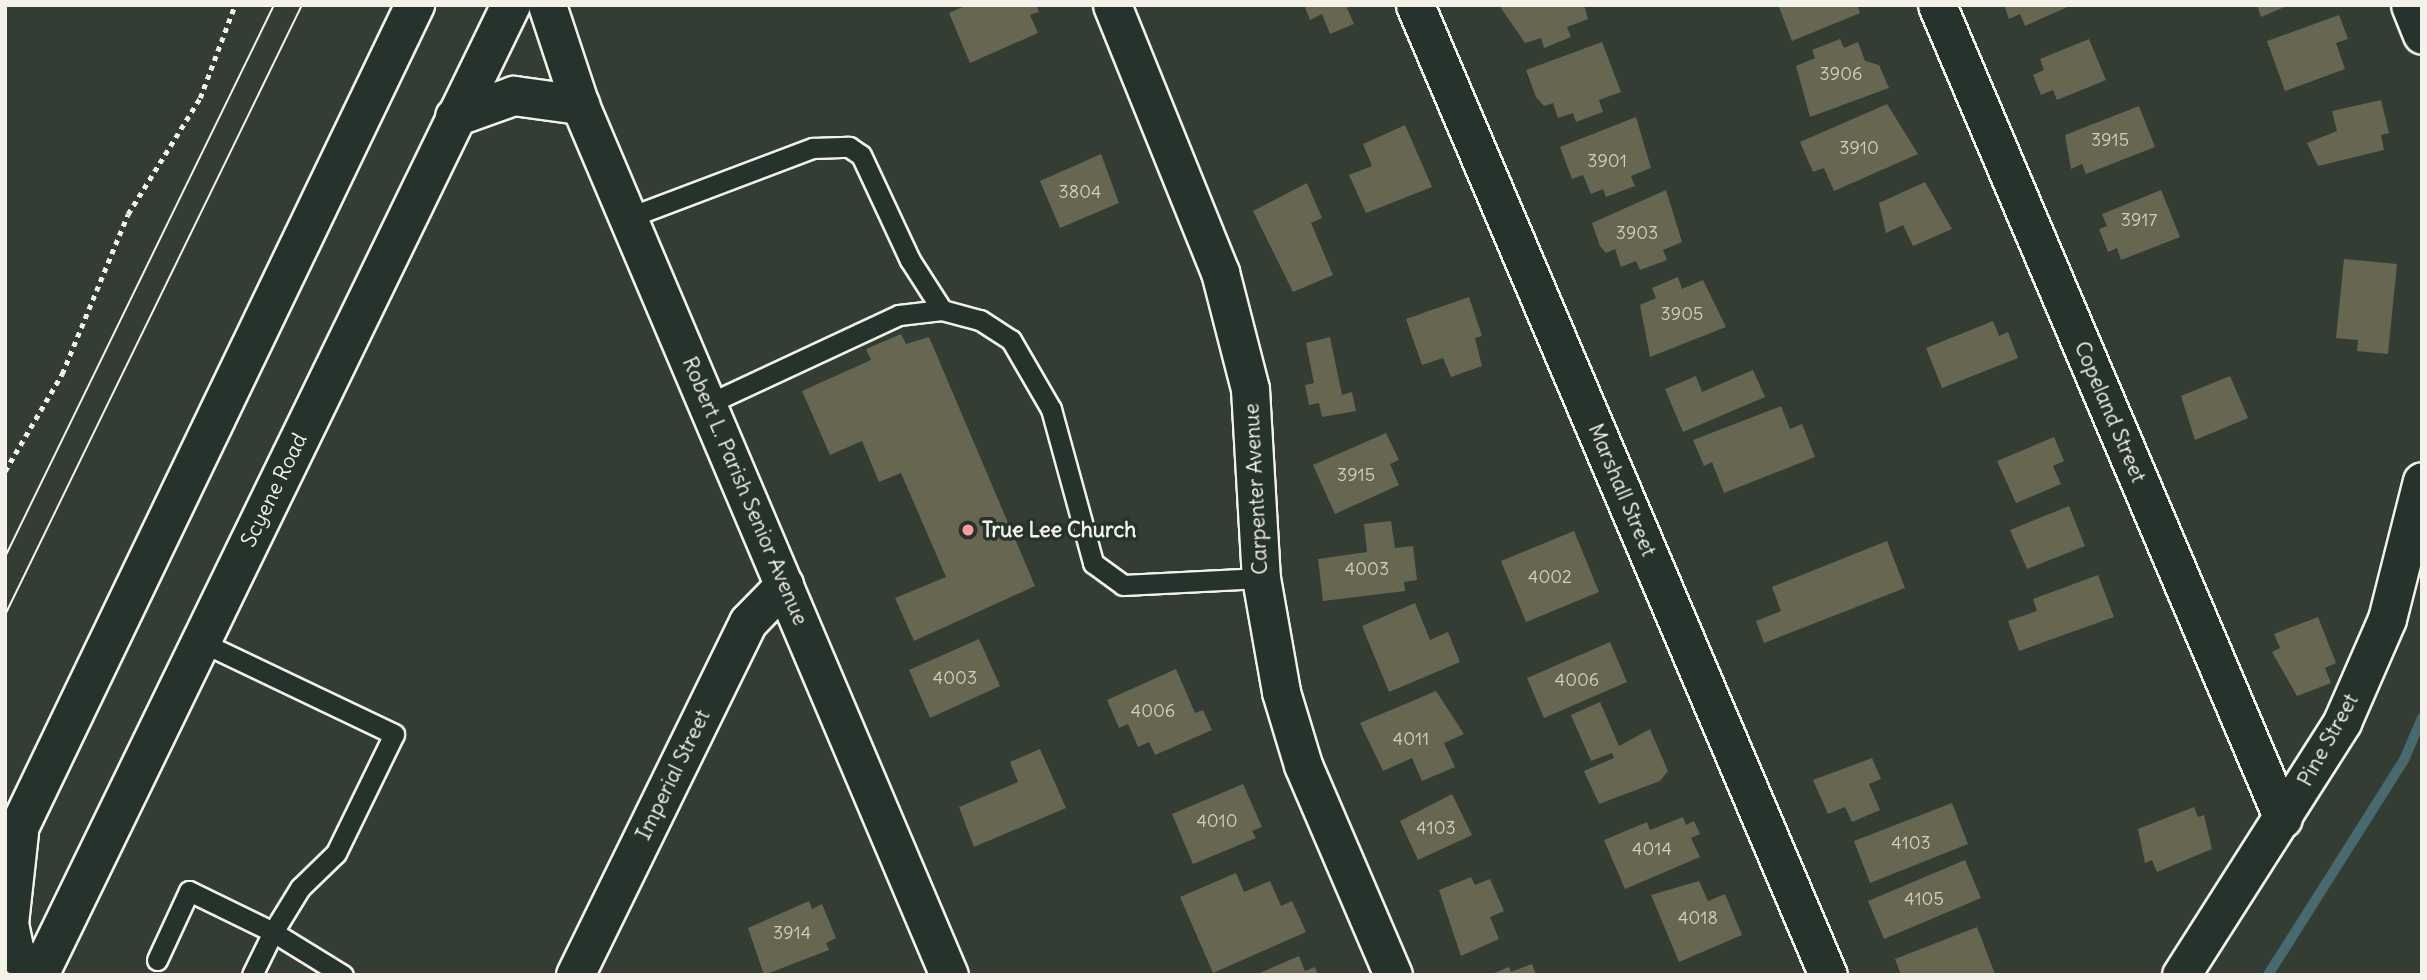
<!DOCTYPE html>
<style>
body{margin:0}
#map{position:relative;width:2427px;height:980px;overflow:hidden;background:#333d34;font-family:Delius,sans-serif}
div>[style]{position:absolute}
[style*='--x']{left:calc(var(--x)*1px);top:calc(var(--y)*1px);width:calc(var(--w)*1px);rotate:calc(var(--a)*1deg)}
.stream>*{height:10px;margin:-5px;padding:0 5px;transform-origin:5px;border-radius:5px;background:#48696e}
.building>*{inset:0;background:#676651}
.path>*{height:4.5px;margin-top:-2.25px;transform-origin:0;background:repeating-linear-gradient(90deg,#f4f1e8 0 5px,transparent 0 10px)}
.roads{filter:drop-shadow(2px 0 #f4f1e8) drop-shadow(-2px 0 #f4f1e8) drop-shadow(0 2px #f4f1e8) drop-shadow(0 -2px #f4f1e8)}
.service>*{height:19px;margin:-9.5px;padding:0 9.5px;transform-origin:9.5px;border-radius:9.5px;background:#26332d}
.minor>*{height:37px;margin:-18.5px;padding:0 18.5px;transform-origin:18.5px;border-radius:18.5px;background:#26332d}
.primary>*{height:38px;margin:-19px;padding:0 19px;transform-origin:19px;border-radius:19px;background:#26332d}
.tram>*{height:2px;margin:-1px;padding:0 1px;transform-origin:1px;border-radius:1px;background:#f4f1e8}
.dots>*{width:19px;height:19px;translate:-50% -50%;box-sizing:border-box;border:4px solid #26332d;border-radius:50%}
span{translate:-50% -50%;white-space:nowrap;text-align:center;line-height:1.15;-webkit-text-stroke:7px #26332d;paint-order:stroke}
.number-label{font-size:18px;color:#d1cec2}
.number-label span{-webkit-text-stroke-width:0}
.street-label{font-size:21px;color:#f4f1e8}
.poi-label{font-size:21px;color:#f4f1e8;font-weight:700}
.left{translate:0 -50%;text-align:left}
.frame{position:absolute;inset:0;border:7px solid #f4f1e8;pointer-events:none}
</style>
<div id="map">
<div class="stream">
<i style="--x:2268;--y:975;--w:254;--a:-57.7"></i>
<i style="--x:2404;--y:760;--w:46;--a:-66.8"></i>
</div>
<div class="building">
<i style="clip-path:polygon(967px 5px,1036px 5px,1039px 12px,1030px 15px,1038px 33px,970px 63px,949px 13px)"></i>
<i style="clip-path:polygon(1304px 5px,1354px 5px,1347px 8px,1354px 24px,1330px 34px,1322px 14px,1310px 20px)"></i>
<i style="clip-path:polygon(1499px 5px,1584px 5px,1588px 19px,1567px 27px,1571px 37px,1544px 48px,1541px 38px,1525px 43px)"></i>
<i style="clip-path:polygon(1770px 5px,1857px 5px,1860px 13px,1792px 41px,1779px 7px)"></i>
<i style="clip-path:polygon(2004px 5px,2072px 5px,2025px 26px,2020px 14px,2009px 19px)"></i>
<i style="clip-path:polygon(2257px 5px,2289px 5px,2261px 17px)"></i>
<i style="clip-path:polygon(2339px 15px,2348px 39px,2336px 43px,2345px 69px,2285px 91px,2267px 41px)"></i>
<i style="clip-path:polygon(1840px 39px,1844px 48px,1858px 42px,1865px 61px,1879px 65px,1889px 88px,1810px 117px,1796px 66px,1815px 58px,1812px 50px)"></i>
<i style="clip-path:polygon(2089px 39px,2106px 80px,2057px 100px,2053px 90px,2041px 95px,2033px 75px,2044px 70px,2040px 59px)"></i>
<i style="clip-path:polygon(1602px 42px,1621px 92px,1599px 100px,1603px 112px,1576px 122px,1573px 113px,1558px 118px,1553px 103px,1544px 106px,1536px 97px,1526px 70px)"></i>
<i style="clip-path:polygon(2381px 100px,2389px 133px,2381px 135px,2384px 150px,2318px 166px,2307px 143px,2337px 131px,2332px 111px)"></i>
<i style="clip-path:polygon(1887px 104px,1918px 154px,1834px 191px,1824px 168px,1813px 172px,1800px 142px)"></i>
<i style="clip-path:polygon(2139px 106px,2155px 147px,2086px 174px,2082px 164px,2071px 169px,2065px 135px)"></i>
<i style="clip-path:polygon(1636px 117px,1651px 168px,1631px 176px,1635px 186px,1606px 197px,1603px 189px,1591px 194px,1583px 175px,1572px 179px,1560px 147px)"></i>
<i style="clip-path:polygon(1405px 125px,1432px 187px,1366px 213px,1349px 175px,1372px 166px,1363px 144px)"></i>
<i style="clip-path:polygon(1101px 154px,1119px 203px,1060px 228px,1040px 181px)"></i>
<i style="clip-path:polygon(1925px 182px,1952px 229px,1913px 246px,1903px 225px,1886px 233px,1879px 203px)"></i>
<i style="clip-path:polygon(1307px 183px,1322px 218px,1311px 223px,1333px 275px,1293px 292px,1253px 211px)"></i>
<i style="clip-path:polygon(1666px 190px,1682px 242px,1663px 250px,1667px 260px,1640px 270px,1636px 261px,1621px 267px,1615px 249px,1606px 253px,1600px 246px,1592px 223px)"></i>
<i style="clip-path:polygon(2161px 190px,2180px 237px,2121px 260px,2117px 248px,2108px 252px,2099px 229px,2107px 226px,2102px 214px)"></i>
<i style="clip-path:polygon(2344px 259px,2397px 264px,2388px 354px,2357px 351px,2358px 340px,2336px 338px)"></i>
<i style="clip-path:polygon(1678px 277px,1682px 289px,1703px 280px,1726px 327px,1650px 357px,1640px 305px,1656px 298px,1652px 288px)"></i>
<i style="clip-path:polygon(1469px 297px,1482px 336px,1475px 338px,1482px 366px,1451px 377px,1443px 358px,1422px 365px,1406px 319px)"></i>
<i style="clip-path:polygon(1993px 321px,1999px 336px,2008px 332px,2018px 358px,1942px 388px,1926px 348px)"></i>
<i style="clip-path:polygon(901px 334px,906px 344px,929px 337px,1035px 586px,914px 641px,895px 598px,946px 577px,901px 473px,879px 482px,862px 441px,830px 455px,802px 391px,871px 360px,866px 349px)"></i>
<i style="clip-path:polygon(1330px 337px,1342px 395px,1352px 392px,1356px 411px,1322px 417px,1319px 403px,1309px 405px,1305px 385px,1314px 383px,1306px 343px)"></i>
<i style="clip-path:polygon(1753px 370px,1765px 397px,1683px 432px,1665px 389px,1696px 376px,1702px 392px)"></i>
<i style="clip-path:polygon(2230px 376px,2248px 418px,2195px 440px,2181px 396px)"></i>
<i style="clip-path:polygon(1781px 406px,1790px 429px,1802px 424px,1815px 457px,1724px 493px,1712px 462px,1704px 466px,1693px 440px)"></i>
<i style="clip-path:polygon(1386px 433px,1399px 460px,1390px 464px,1399px 485px,1335px 514px,1313px 465px)"></i>
<i style="clip-path:polygon(2054px 437px,2064px 461px,2053px 466px,2061px 484px,2016px 503px,1997px 461px)"></i>
<i style="clip-path:polygon(2069px 506px,2085px 546px,2027px 569px,2010px 530px)"></i>
<i style="clip-path:polygon(1391px 521px,1395px 548px,1413px 546px,1417px 580px,1404px 582px,1405px 591px,1323px 601px,1318px 559px,1367px 552px,1364px 524px)"></i>
<i style="clip-path:polygon(1574px 531px,1599px 592px,1526px 622px,1501px 561px)"></i>
<i style="clip-path:polygon(1887px 541px,1905px 588px,1764px 643px,1756px 621px,1781px 611px,1772px 587px)"></i>
<i style="clip-path:polygon(2098px 575px,2114px 617px,2019px 651px,2008px 621px,2037px 611px,2033px 599px)"></i>
<i style="clip-path:polygon(1415px 603px,1430px 640px,1448px 632px,1460px 662px,1389px 692px,1362px 626px)"></i>
<i style="clip-path:polygon(2318px 617px,2336px 663px,2325px 668px,2331px 683px,2297px 696px,2272px 652px,2280px 648px,2274px 634px)"></i>
<i style="clip-path:polygon(979px 639px,1000px 686px,930px 718px,909px 670px)"></i>
<i style="clip-path:polygon(1610px 642px,1627px 682px,1544px 718px,1527px 678px)"></i>
<i style="clip-path:polygon(1176px 669px,1195px 713px,1203px 710px,1212px 730px,1155px 755px,1149px 742px,1138px 747px,1128px 724px,1119px 728px,1107px 700px)"></i>
<i style="clip-path:polygon(1436px 691px,1464px 734px,1444px 743px,1455px 767px,1422px 781px,1412px 758px,1383px 771px,1360px 723px)"></i>
<i style="clip-path:polygon(1600px 702px,1619px 746px,1650px 729px,1668px 771px,1660px 781px,1599px 804px,1584px 771px,1614px 758px,1612px 753px,1591px 761px,1571px 715px)"></i>
<i style="clip-path:polygon(1040px 749px,1066px 808px,974px 847px,959px 807px,1018px 782px,1010px 762px)"></i>
<i style="clip-path:polygon(1872px 758px,1881px 779px,1869px 784px,1880px 810px,1852px 822px,1845px 807px,1828px 814px,1813px 780px)"></i>
<i style="clip-path:polygon(1243px 784px,1262px 827px,1252px 831px,1256px 838px,1193px 864px,1172px 814px)"></i>
<i style="clip-path:polygon(1452px 794px,1472px 835px,1418px 860px,1400px 821px)"></i>
<i style="clip-path:polygon(1952px 803px,1968px 844px,1870px 883px,1854px 841px)"></i>
<i style="clip-path:polygon(2194px 807px,2198px 817px,2204px 815px,2212px 849px,2157px 872px,2152px 860px,2145px 863px,2138px 829px)"></i>
<i style="clip-path:polygon(1683px 817px,1686px 825px,1694px 821px,1700px 834px,1691px 838px,1700px 857px,1625px 889px,1604px 840px,1647px 822px,1650px 830px)"></i>
<i style="clip-path:polygon(1965px 860px,1981px 898px,1884px 939px,1868px 901px)"></i>
<i style="clip-path:polygon(1236px 873px,1244px 892px,1270px 881px,1281px 906px,1292px 901px,1306px 932px,1213px 973px,1180px 897px)"></i>
<i style="clip-path:polygon(1471px 877px,1475px 885px,1490px 879px,1504px 911px,1490px 917px,1499px 939px,1461px 956px,1439px 890px)"></i>
<i style="clip-path:polygon(1699px 881px,1708px 901px,1725px 894px,1742px 935px,1679px 962px,1651px 895px)"></i>
<i style="clip-path:polygon(809px 901px,812px 909px,822px 904px,836px 938px,826px 943px,829px 950px,764px 975px,748px 928px)"></i>
<i style="clip-path:polygon(1977px 927px,1995px 974px,1901px 975px,1895px 959px)"></i>
<i style="clip-path:polygon(1299px 956px,1305px 971px,1315px 967px,1318px 975px,1255px 975px)"></i>
<i style="clip-path:polygon(1532px 964px,1536px 975px,1489px 975px,1509px 967px,1511px 972px)"></i>
</div>
<div class="path">
<i style="--x:5;--y:471;--w:113;--a:-59.6"></i>
<i style="--x:62;--y:374;--w:173;--a:-67.6"></i>
<i style="--x:128;--y:214;--w:137;--a:-58.2"></i>
<i style="--x:200;--y:98;--w:99;--a:-69.4"></i>
</div>
<div class="roads">
<div class="service">
<i style="--x:630;--y:217;--w:196;--a:-20.7"></i>
<i style="--x:813;--y:148;--w:36;--a:-2"></i>
<i style="--x:849;--y:147;--w:14;--a:34"></i>
<i style="--x:861;--y:155;--w:116;--a:65"></i>
<i style="--x:910;--y:260;--w:59;--a:57.4"></i>
<i style="--x:710;--y:403;--w:208;--a:-25"></i>
<i style="--x:899;--y:315;--w:43;--a:-6.6"></i>
<i style="--x:942;--y:310;--w:39;--a:15"></i>
<i style="--x:980;--y:320;--w:37;--a:33"></i>
<i style="--x:1011;--y:340;--w:80;--a:59.9"></i>
<i style="--x:1051;--y:409;--w:160;--a:74.7"></i>
<i style="--x:1093;--y:563;--w:37;--a:36"></i>
<i style="--x:1123;--y:585;--w:138;--a:-2.9"></i>
<i style="--x:157;--y:960;--w:76;--a:-65.1"></i>
<i style="--x:189;--y:891;--w:93;--a:26"></i>
<i style="--x:273;--y:932;--w:52;--a:-58.5"></i>
<i style="--x:300;--y:888;--w:50;--a:-44.2"></i>
<i style="--x:336;--y:853;--w:132;--a:-64"></i>
<i style="--x:394;--y:734;--w:214;--a:-154.5"></i>
<i style="--x:252;--y:975;--w:48;--a:-64"></i>
<i style="--x:273;--y:932;--w:82;--a:31.6"></i>
</div>
<div class="minor">
<i style="--x:547;--y:5;--w:105;--a:71.7"></i>
<i style="--x:580;--y:105;--w:945;--a:67.02"></i>
<i style="--x:1112;--y:5;--w:288;--a:68"></i>
<i style="--x:1220;--y:272;--w:121;--a:75.6"></i>
<i style="--x:1250;--y:389;--w:189;--a:86.7"></i>
<i style="--x:1261;--y:578;--w:116;--a:80"></i>
<i style="--x:1281;--y:692;--w:76;--a:73.2"></i>
<i style="--x:1303;--y:765;--w:228;--a:66.8"></i>
<i style="--x:1415;--y:5;--w:1054;--a:66.94"></i>
<i style="--x:1937;--y:5;--w:884;--a:66.97"></i>
<i style="--x:2410;--y:5;--w:32;--a:68"></i>
<i style="--x:575;--y:975;--w:393;--a:-63.9"></i>
<i style="--x:748;--y:622;--w:52;--a:-45.8"></i>
<i style="--x:2181;--y:975;--w:300;--a:-57.5"></i>
<i style="--x:2342;--y:722;--w:112;--a:-66.4"></i>
<i style="--x:2387;--y:619;--w:142;--a:-75.8"></i>
</div>
<div class="primary">
<i style="--x:455;--y:117;--w:63;--a:-19.6"></i>
<i style="--x:514;--y:96;--w:67;--a:7.8"></i>
<i style="--x:19;--y:833;--w:92;--a:96.3"></i>
<i style="--x:9;--y:924;--w:30;--a:78"></i>
<i style="--x:15;--y:953;--w:32;--a:41"></i>
<i style="--x:5;--y:857;--w:946;--a:-64.3"></i>
<i style="--x:39;--y:975;--w:1079;--a:-64.05"></i>
</div>
</div>
<div class="tram">
<i style="--x:5;--y:557;--w:614;--a:-64.02"></i>
<i style="--x:5;--y:615;--w:678;--a:-64.04"></i>
</div>
<div class="dots">
<i style="left:968px;top:530px;background:#ff9aa2"></i>
</div>
<div class="number-label">
<span style="left:1841px;top:74px">3906</span>
<span style="left:2110px;top:140px">3915</span>
<span style="left:1859px;top:148px">3910</span>
<span style="left:1607px;top:161px">3901</span>
<span style="left:1080px;top:192px">3804</span>
<span style="left:2139px;top:220px">3917</span>
<span style="left:1637px;top:233px">3903</span>
<span style="left:1682px;top:314px">3905</span>
<span style="left:1356px;top:475px">3915</span>
<span style="left:1367px;top:569px">4003</span>
<span style="left:1550px;top:577px">4002</span>
<span style="left:955px;top:678px">4003</span>
<span style="left:1577px;top:680px">4006</span>
<span style="left:1153px;top:711px">4006</span>
<span style="left:1411px;top:739px">4011</span>
<span style="left:1217px;top:821px">4010</span>
<span style="left:1436px;top:828px">4103</span>
<span style="left:1911px;top:843px">4103</span>
<span style="left:1652px;top:849px">4014</span>
<span style="left:1924px;top:899px">4105</span>
<span style="left:1698px;top:918px">4018</span>
<span style="left:792px;top:933px">3914</span>
</div>
<div class="street-label">
<span style="left:2110px;top:412px;rotate:67deg">Copeland Street</span>
<span style="left:1256px;top:489px;rotate:-93deg">Carpenter Avenue</span>
<span style="left:274px;top:490px;rotate:-64deg">Scyene Road</span>
<span style="left:1622px;top:490px;rotate:67deg">Marshall Street</span>
<span style="left:745px;top:491px;rotate:67deg">Robert L. Parish Senior Avenue</span>
<span style="left:2328px;top:740px;rotate:-61deg">Pine Street</span>
<span style="left:673px;top:775px;rotate:-64deg">Imperial Street</span>
</div>
<div class="poi-label">
<span class="left" style="left:982px;top:530px">True Lee Church</span>
</div>
<div class="frame"></div>
</div>
